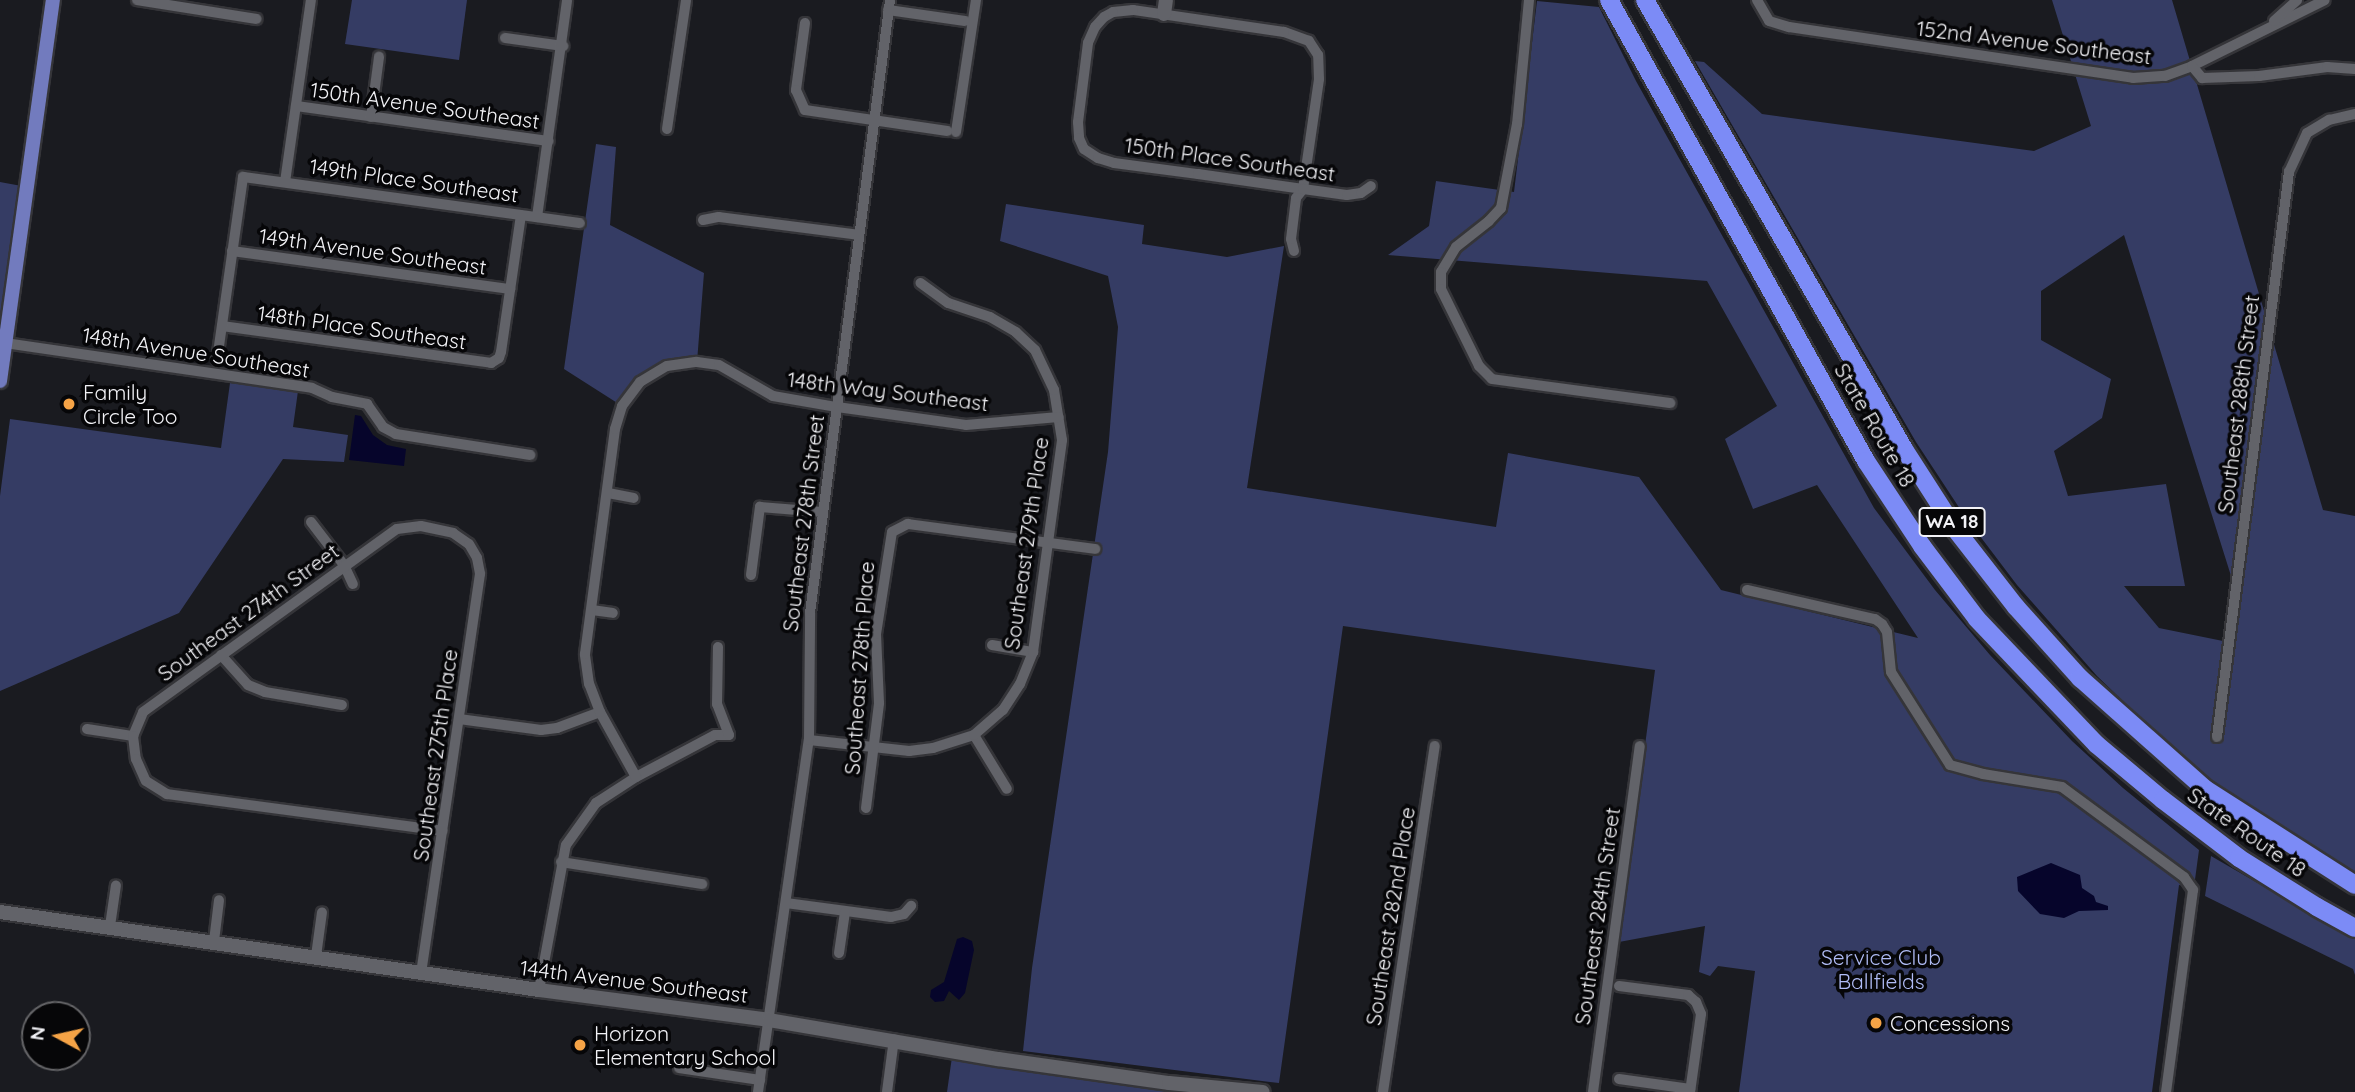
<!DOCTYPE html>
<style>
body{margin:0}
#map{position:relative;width:2355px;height:1092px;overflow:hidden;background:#1a1b20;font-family:Quicksand,sans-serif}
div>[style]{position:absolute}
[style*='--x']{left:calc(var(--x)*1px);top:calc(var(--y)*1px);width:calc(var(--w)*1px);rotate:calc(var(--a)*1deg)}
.green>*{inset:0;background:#353c64}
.water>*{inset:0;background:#06052b}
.roads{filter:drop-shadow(2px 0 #353539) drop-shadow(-2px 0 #353539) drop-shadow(0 2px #353539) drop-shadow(0 -2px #353539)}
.street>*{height:10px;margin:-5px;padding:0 5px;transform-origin:5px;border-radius:5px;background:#626369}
.secondary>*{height:14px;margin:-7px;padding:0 7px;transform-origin:7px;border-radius:7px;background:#626369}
.primary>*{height:14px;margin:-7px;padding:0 7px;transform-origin:7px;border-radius:7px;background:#727bbe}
.highway>*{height:18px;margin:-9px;padding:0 9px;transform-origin:9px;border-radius:9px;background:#7c8bf6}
.dots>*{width:19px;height:19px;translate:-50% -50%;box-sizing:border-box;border:4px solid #060608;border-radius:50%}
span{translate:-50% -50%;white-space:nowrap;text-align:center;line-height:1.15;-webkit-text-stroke:7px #060608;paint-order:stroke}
.shield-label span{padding:2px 5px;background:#060608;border:2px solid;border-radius:5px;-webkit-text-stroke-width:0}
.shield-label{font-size:19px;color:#f2f2f6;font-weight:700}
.street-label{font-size:21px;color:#f2f2f6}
.poi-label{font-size:21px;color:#f2f2f6}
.left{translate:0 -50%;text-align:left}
.park-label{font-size:21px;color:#b0bcf6}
.north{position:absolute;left:21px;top:1001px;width:70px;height:70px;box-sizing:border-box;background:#060608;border:2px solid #646467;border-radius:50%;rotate:278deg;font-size:19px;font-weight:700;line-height:28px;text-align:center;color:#f2f2f6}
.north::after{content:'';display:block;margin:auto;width:24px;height:32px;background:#f5a346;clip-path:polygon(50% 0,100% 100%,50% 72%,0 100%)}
</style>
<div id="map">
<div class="green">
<i style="clip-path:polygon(352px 0,467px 0,459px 60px,345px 44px)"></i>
<i style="clip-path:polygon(evenodd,2052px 0,2172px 0,2323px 510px,2355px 516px,2355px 874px,2251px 810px,2180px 756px,2097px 676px,2017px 585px,1964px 515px,1916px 442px,1695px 61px,1704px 62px,1762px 114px,2034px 151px,2091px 126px,2052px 0,2124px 235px,2237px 595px,2220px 743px,2211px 738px,2223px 641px,2159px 628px,2124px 586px,2185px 586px,2166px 484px,2068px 496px,2054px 451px,2102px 418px,2111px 379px,2041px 340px,2041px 291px,2124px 235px)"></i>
<i style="clip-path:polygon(1537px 1px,1599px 7px,1636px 81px,1874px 508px,1935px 590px,1990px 655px,2072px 741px,2123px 788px,2199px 850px,2194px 887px,2179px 885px,2152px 1092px,1739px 1092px,1755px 971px,1718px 966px,1710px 976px,1699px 972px,1705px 926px,1619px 942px,1655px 670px,1343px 626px,1279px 1083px,1023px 1051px,1032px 968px,1108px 452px,1118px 327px,1108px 276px,1000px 241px,1006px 204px,1144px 225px,1142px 244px,1227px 257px,1284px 246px,1247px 488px,1496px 527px,1508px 453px,1639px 477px,1721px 590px,1918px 638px,1817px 485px,1753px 509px,1725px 439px,1777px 406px,1707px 281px,1388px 255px,1429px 226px,1436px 181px,1514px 192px)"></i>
<i style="clip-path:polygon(596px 144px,616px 147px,610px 225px,704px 273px,697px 362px,656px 371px,622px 406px,564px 369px)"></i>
<i style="clip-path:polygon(0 182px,27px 187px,0 381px)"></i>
<i style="clip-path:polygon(230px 383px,298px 391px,293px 427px,348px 435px,344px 462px,283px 459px,179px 613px,0 691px,0 496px,10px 419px,221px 448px)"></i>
<i style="clip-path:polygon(2211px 856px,2355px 939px,2355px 975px,2353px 969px,2205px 896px)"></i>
<i style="clip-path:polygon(952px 1057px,1204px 1092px,947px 1092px)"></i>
</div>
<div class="water">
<i style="clip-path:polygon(355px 415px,361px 416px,373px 435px,387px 445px,406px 449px,404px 466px,349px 460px)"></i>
<i style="clip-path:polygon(2051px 863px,2080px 875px,2082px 888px,2094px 896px,2096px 902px,2108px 906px,2108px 910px,2079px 911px,2064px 918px,2040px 914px,2018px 891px,2017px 877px)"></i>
<i style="clip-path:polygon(963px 937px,972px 941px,974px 950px,965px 993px,959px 1000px,949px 991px,944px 1001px,935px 1002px,930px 997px,931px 990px,944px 982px,957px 939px)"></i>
</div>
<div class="roads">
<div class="street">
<i style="--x:137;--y:0;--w:121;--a:9"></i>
<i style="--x:1529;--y:0;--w:125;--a:95.5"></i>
<i style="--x:1517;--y:124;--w:86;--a:100.8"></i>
<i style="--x:1501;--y:208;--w:18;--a:133"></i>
<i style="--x:1489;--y:221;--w:42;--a:141.8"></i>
<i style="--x:1456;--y:247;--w:29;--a:121"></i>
<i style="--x:1441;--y:272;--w:17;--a:90"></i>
<i style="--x:1441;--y:289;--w:86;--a:63.7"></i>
<i style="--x:1479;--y:366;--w:18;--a:45"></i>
<i style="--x:1492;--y:379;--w:180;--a:7.7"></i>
<i style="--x:1757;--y:0;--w:24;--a:60"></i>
<i style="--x:1769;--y:21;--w:21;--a:17"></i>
<i style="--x:1789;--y:27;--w:348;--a:8.4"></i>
<i style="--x:2133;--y:78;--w:32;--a:-4"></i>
<i style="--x:2165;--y:76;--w:29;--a:-20"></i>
<i style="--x:2192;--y:66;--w:148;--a:-26.4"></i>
<i style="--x:888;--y:10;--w:78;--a:8.1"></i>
<i style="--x:2274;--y:21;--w:31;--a:-42"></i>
<i style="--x:805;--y:23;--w:68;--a:97.7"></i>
<i style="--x:796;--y:90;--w:22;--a:66"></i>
<i style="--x:805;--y:110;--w:144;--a:8.4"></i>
<i style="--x:505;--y:38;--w:59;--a:7.9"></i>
<i style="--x:2192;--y:66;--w:16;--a:50"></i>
<i style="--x:2202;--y:78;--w:57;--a:-2"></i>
<i style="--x:2259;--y:76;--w:69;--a:-7.5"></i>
<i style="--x:2327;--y:67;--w:28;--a:4"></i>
<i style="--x:296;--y:106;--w:255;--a:7.9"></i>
<i style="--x:371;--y:117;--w:61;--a:-82.4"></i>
<i style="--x:667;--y:129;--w:130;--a:-81.6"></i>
<i style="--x:956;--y:132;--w:134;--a:-81.4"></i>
<i style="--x:285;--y:182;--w:184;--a:-81.9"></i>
<i style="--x:537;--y:217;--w:219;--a:-82.1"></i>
<i style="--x:703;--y:220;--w:16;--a:-11"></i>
<i style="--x:719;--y:217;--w:141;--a:7.3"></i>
<i style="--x:232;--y:251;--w:281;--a:7.8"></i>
<i style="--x:1294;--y:251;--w:12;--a:-104"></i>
<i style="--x:1291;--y:239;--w:41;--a:-83"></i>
<i style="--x:1296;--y:198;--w:11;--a:-52"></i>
<i style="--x:1303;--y:189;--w:111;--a:-81.7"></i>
<i style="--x:1319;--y:79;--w:24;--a:-92"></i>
<i style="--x:1318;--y:55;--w:17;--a:-123"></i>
<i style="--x:1309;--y:41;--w:27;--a:-160"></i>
<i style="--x:1284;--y:32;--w:153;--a:-171.7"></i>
<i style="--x:1133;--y:10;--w:20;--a:174"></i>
<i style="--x:1113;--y:12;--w:10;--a:151"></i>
<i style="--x:1104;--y:17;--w:13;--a:132"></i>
<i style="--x:1095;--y:27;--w:17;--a:114"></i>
<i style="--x:1088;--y:43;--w:80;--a:97.2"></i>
<i style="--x:1078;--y:122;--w:16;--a:86"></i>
<i style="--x:1079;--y:138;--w:12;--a:66"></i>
<i style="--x:1084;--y:149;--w:17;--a:33"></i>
<i style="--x:1098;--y:158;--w:17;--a:17"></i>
<i style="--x:1114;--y:163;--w:85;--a:7.5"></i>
<i style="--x:1198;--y:174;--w:106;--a:8.1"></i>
<i style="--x:1303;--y:189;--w:44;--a:7.8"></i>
<i style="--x:1347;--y:195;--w:14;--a:-8"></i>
<i style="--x:1361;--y:193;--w:12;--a:-35"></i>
<i style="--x:222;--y:326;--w:272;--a:7.8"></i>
<i style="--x:491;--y:363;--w:9;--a:-32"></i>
<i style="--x:499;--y:358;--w:6;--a:-72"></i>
<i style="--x:501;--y:352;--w:138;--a:-81.7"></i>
<i style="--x:5;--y:343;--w:310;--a:8.3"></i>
<i style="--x:312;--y:388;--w:22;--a:24"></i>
<i style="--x:332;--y:397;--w:36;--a:11"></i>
<i style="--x:367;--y:404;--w:28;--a:55"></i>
<i style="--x:383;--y:427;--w:15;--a:28"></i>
<i style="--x:396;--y:434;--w:136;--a:8.9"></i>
<i style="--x:217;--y:360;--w:185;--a:-81.9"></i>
<i style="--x:243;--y:177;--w:340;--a:7.8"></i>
<i style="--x:608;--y:493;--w:26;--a:11"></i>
<i style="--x:311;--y:522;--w:54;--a:52.5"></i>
<i style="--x:344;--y:565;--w:21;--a:65"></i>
<i style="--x:751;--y:575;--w:69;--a:-82.5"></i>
<i style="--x:760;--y:507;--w:62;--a:4.6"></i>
<i style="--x:1747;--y:590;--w:131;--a:12.8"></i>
<i style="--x:1875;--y:619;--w:9;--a:36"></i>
<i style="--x:1882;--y:624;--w:9;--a:58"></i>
<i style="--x:1887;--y:632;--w:40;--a:84.3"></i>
<i style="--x:1891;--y:672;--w:110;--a:57.6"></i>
<i style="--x:1950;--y:765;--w:34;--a:15"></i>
<i style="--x:1983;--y:774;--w:80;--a:9.3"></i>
<i style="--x:2062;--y:787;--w:152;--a:36.4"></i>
<i style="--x:2184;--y:877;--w:16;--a:55"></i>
<i style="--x:2193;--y:890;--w:204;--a:97.6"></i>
<i style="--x:592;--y:610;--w:21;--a:8"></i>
<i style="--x:992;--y:645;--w:42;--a:9.7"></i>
<i style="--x:221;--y:655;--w:40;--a:48"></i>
<i style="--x:248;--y:685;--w:18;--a:22"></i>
<i style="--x:265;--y:692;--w:78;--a:9.6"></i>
<i style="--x:459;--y:719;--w:83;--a:7.6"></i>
<i style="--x:541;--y:730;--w:16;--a:-7"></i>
<i style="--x:557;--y:728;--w:46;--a:-20.4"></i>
<i style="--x:87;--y:729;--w:47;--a:8.7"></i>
<i style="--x:974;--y:735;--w:63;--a:58.6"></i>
<i style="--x:133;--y:736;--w:26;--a:-67"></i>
<i style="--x:143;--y:712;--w:313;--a:-35.8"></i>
<i style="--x:397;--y:529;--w:24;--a:-7"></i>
<i style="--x:421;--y:526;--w:33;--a:12"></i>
<i style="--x:453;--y:533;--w:19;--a:35"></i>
<i style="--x:469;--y:544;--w:16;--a:60"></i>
<i style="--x:477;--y:558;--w:16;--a:79"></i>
<i style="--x:480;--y:574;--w:403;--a:98.4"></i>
<i style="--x:133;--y:736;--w:23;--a:83"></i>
<i style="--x:136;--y:759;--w:24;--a:66"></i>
<i style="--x:146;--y:781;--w:25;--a:32"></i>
<i style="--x:167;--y:794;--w:278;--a:7.6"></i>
<i style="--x:2217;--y:737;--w:570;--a:-82.74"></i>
<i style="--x:2289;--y:172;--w:43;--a:-65.2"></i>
<i style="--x:2307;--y:133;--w:26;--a:-31"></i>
<i style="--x:2329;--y:120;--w:27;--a:-13"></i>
<i style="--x:809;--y:740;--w:101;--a:6.3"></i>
<i style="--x:909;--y:751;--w:24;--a:-7"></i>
<i style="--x:933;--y:748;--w:43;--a:-17.6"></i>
<i style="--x:974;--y:735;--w:38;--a:-41"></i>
<i style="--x:1003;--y:710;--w:31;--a:-57"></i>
<i style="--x:1020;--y:684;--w:35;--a:-68"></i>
<i style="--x:1033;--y:652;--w:214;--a:-82.2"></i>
<i style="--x:1062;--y:440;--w:51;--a:-99.1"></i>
<i style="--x:1054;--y:390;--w:44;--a:-115.4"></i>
<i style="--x:1035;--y:350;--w:26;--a:-137"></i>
<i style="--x:1016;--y:332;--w:30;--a:-150"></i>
<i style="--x:990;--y:317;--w:44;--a:-161.6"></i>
<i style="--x:948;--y:303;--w:34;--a:-144"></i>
<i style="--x:636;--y:777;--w:89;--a:-28"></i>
<i style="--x:715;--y:735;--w:14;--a:0"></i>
<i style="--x:729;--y:735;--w:33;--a:-111"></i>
<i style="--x:717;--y:704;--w:57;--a:-89"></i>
<i style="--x:866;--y:808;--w:106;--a:-82.9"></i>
<i style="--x:879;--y:703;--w:69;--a:-92.5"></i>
<i style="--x:876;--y:634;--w:103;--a:-81.1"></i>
<i style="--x:892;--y:532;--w:18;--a:-27"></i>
<i style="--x:908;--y:524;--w:189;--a:7.6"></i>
<i style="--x:561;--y:862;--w:143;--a:8.9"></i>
<i style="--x:786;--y:903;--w:106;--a:7.6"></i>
<i style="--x:891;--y:917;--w:13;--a:-13"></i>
<i style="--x:904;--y:914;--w:11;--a:-49"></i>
<i style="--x:110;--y:926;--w:41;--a:-81.7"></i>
<i style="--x:214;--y:941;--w:41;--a:-83"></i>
<i style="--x:839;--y:953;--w:41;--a:-81.7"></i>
<i style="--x:316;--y:956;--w:44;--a:-82.2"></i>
<i style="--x:1619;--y:986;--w:70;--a:7.4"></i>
<i style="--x:1688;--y:995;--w:11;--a:41"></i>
<i style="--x:1696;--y:1002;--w:13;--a:67"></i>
<i style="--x:1701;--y:1014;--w:79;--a:98"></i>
<i style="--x:539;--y:990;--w:147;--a:-79.5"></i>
<i style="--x:566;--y:845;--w:52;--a:-54.5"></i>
<i style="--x:596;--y:803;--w:48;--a:-33"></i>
<i style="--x:636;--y:777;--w:74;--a:-119"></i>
<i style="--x:600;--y:712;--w:30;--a:-111"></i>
<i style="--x:589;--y:684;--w:30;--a:-98"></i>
<i style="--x:585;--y:654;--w:227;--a:-82.4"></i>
<i style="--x:615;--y:429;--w:24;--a:-73"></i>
<i style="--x:622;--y:406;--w:30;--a:-53"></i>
<i style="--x:640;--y:382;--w:31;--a:-31"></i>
<i style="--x:667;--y:366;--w:30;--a:-8"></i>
<i style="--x:697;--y:362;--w:22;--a:8"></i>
<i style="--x:719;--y:365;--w:62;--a:29.9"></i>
<i style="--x:773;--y:396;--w:65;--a:9.8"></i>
<i style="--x:837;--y:407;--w:130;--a:7.9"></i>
<i style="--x:966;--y:425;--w:93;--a:-4.9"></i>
<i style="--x:679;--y:1068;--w:82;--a:8.4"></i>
<i style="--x:1619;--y:1079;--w:72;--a:8"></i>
<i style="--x:758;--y:1092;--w:356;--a:-81.8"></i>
<i style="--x:809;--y:740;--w:127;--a:-89.5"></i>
<i style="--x:810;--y:613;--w:618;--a:-82.56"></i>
<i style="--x:887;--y:1092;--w:53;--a:-82.5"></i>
<i style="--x:1383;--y:1092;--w:350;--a:-81.5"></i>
<i style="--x:1593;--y:1092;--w:349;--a:-82.3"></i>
</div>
<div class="secondary">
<i style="--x:1164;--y:14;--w:14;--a:-82"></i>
<i style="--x:0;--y:912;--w:545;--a:8.23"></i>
<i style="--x:539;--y:990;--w:232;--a:7.4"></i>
<i style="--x:769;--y:1020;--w:232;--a:9.7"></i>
<i style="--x:998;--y:1059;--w:173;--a:8"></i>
<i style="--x:1169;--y:1083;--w:94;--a:5.5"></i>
</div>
<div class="primary">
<i style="--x:0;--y:381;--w:385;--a:-82.1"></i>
</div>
<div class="highway">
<i style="--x:1609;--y:0;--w:528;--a:60.86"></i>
<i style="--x:1866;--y:461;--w:102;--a:56.6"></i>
<i style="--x:1922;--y:546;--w:91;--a:53"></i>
<i style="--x:1977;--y:619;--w:173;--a:46.4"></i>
<i style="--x:2096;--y:744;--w:87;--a:39.9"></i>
<i style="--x:2163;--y:800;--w:96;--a:37.3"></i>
<i style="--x:2239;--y:858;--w:92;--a:32.1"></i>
<i style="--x:2317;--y:907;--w:43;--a:28.9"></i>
<i style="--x:1645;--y:0;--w:518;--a:60.02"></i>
<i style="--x:1904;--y:449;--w:96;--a:57.3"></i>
<i style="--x:1956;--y:530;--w:98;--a:52.1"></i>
<i style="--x:2016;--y:607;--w:96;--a:48"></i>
<i style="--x:2080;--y:678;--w:167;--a:41.6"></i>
<i style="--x:2205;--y:789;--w:178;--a:32.6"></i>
</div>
</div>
<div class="dots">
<i style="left:69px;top:404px;background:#f5a346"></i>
<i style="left:1876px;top:1023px;background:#f5a346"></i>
<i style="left:580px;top:1045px;background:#f5a346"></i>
</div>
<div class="shield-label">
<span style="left:1952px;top:522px">WA 18</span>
</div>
<div class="street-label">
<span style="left:2034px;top:42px;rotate:7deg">152nd Avenue Southeast</span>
<span style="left:425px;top:105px;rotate:8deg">150th Avenue Southeast</span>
<span style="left:1230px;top:159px;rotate:8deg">150th Place Southeast</span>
<span style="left:414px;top:180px;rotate:8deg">149th Place Southeast</span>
<span style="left:373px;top:251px;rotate:8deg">149th Avenue Southeast</span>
<span style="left:362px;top:327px;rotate:8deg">148th Place Southeast</span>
<span style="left:196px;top:352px;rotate:9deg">148th Avenue Southeast</span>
<span style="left:888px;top:391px;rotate:7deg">148th Way Southeast</span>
<span style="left:2238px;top:404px;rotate:-83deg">Southeast 288th Street</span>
<span style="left:1875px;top:425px;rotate:60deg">State Route 18</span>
<span style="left:803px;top:523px;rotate:-83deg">Southeast 278th Street</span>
<span style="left:1026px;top:543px;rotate:-82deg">Southeast 279th Place</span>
<span style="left:248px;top:612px;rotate:-36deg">Southeast 274th Street</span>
<span style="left:859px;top:668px;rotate:-86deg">Southeast 278th Place</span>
<span style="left:435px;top:755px;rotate:-82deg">Southeast 275th Place</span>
<span style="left:2247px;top:832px;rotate:35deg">State Route 18</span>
<span style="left:1390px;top:916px;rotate:-81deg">Southeast 282nd Place</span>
<span style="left:1597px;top:916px;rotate:-82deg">Southeast 284th Street</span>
<span style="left:634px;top:981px;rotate:7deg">144th Avenue Southeast</span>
</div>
<div class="poi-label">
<span class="left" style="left:83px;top:404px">Family<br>Circle Too</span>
<span class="left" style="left:1890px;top:1023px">Concessions</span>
<span class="left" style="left:594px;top:1045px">Horizon<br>Elementary School</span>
</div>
<div class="park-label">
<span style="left:1881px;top:969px">Service Club<br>Ballfields</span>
</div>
<div class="north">N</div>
</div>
